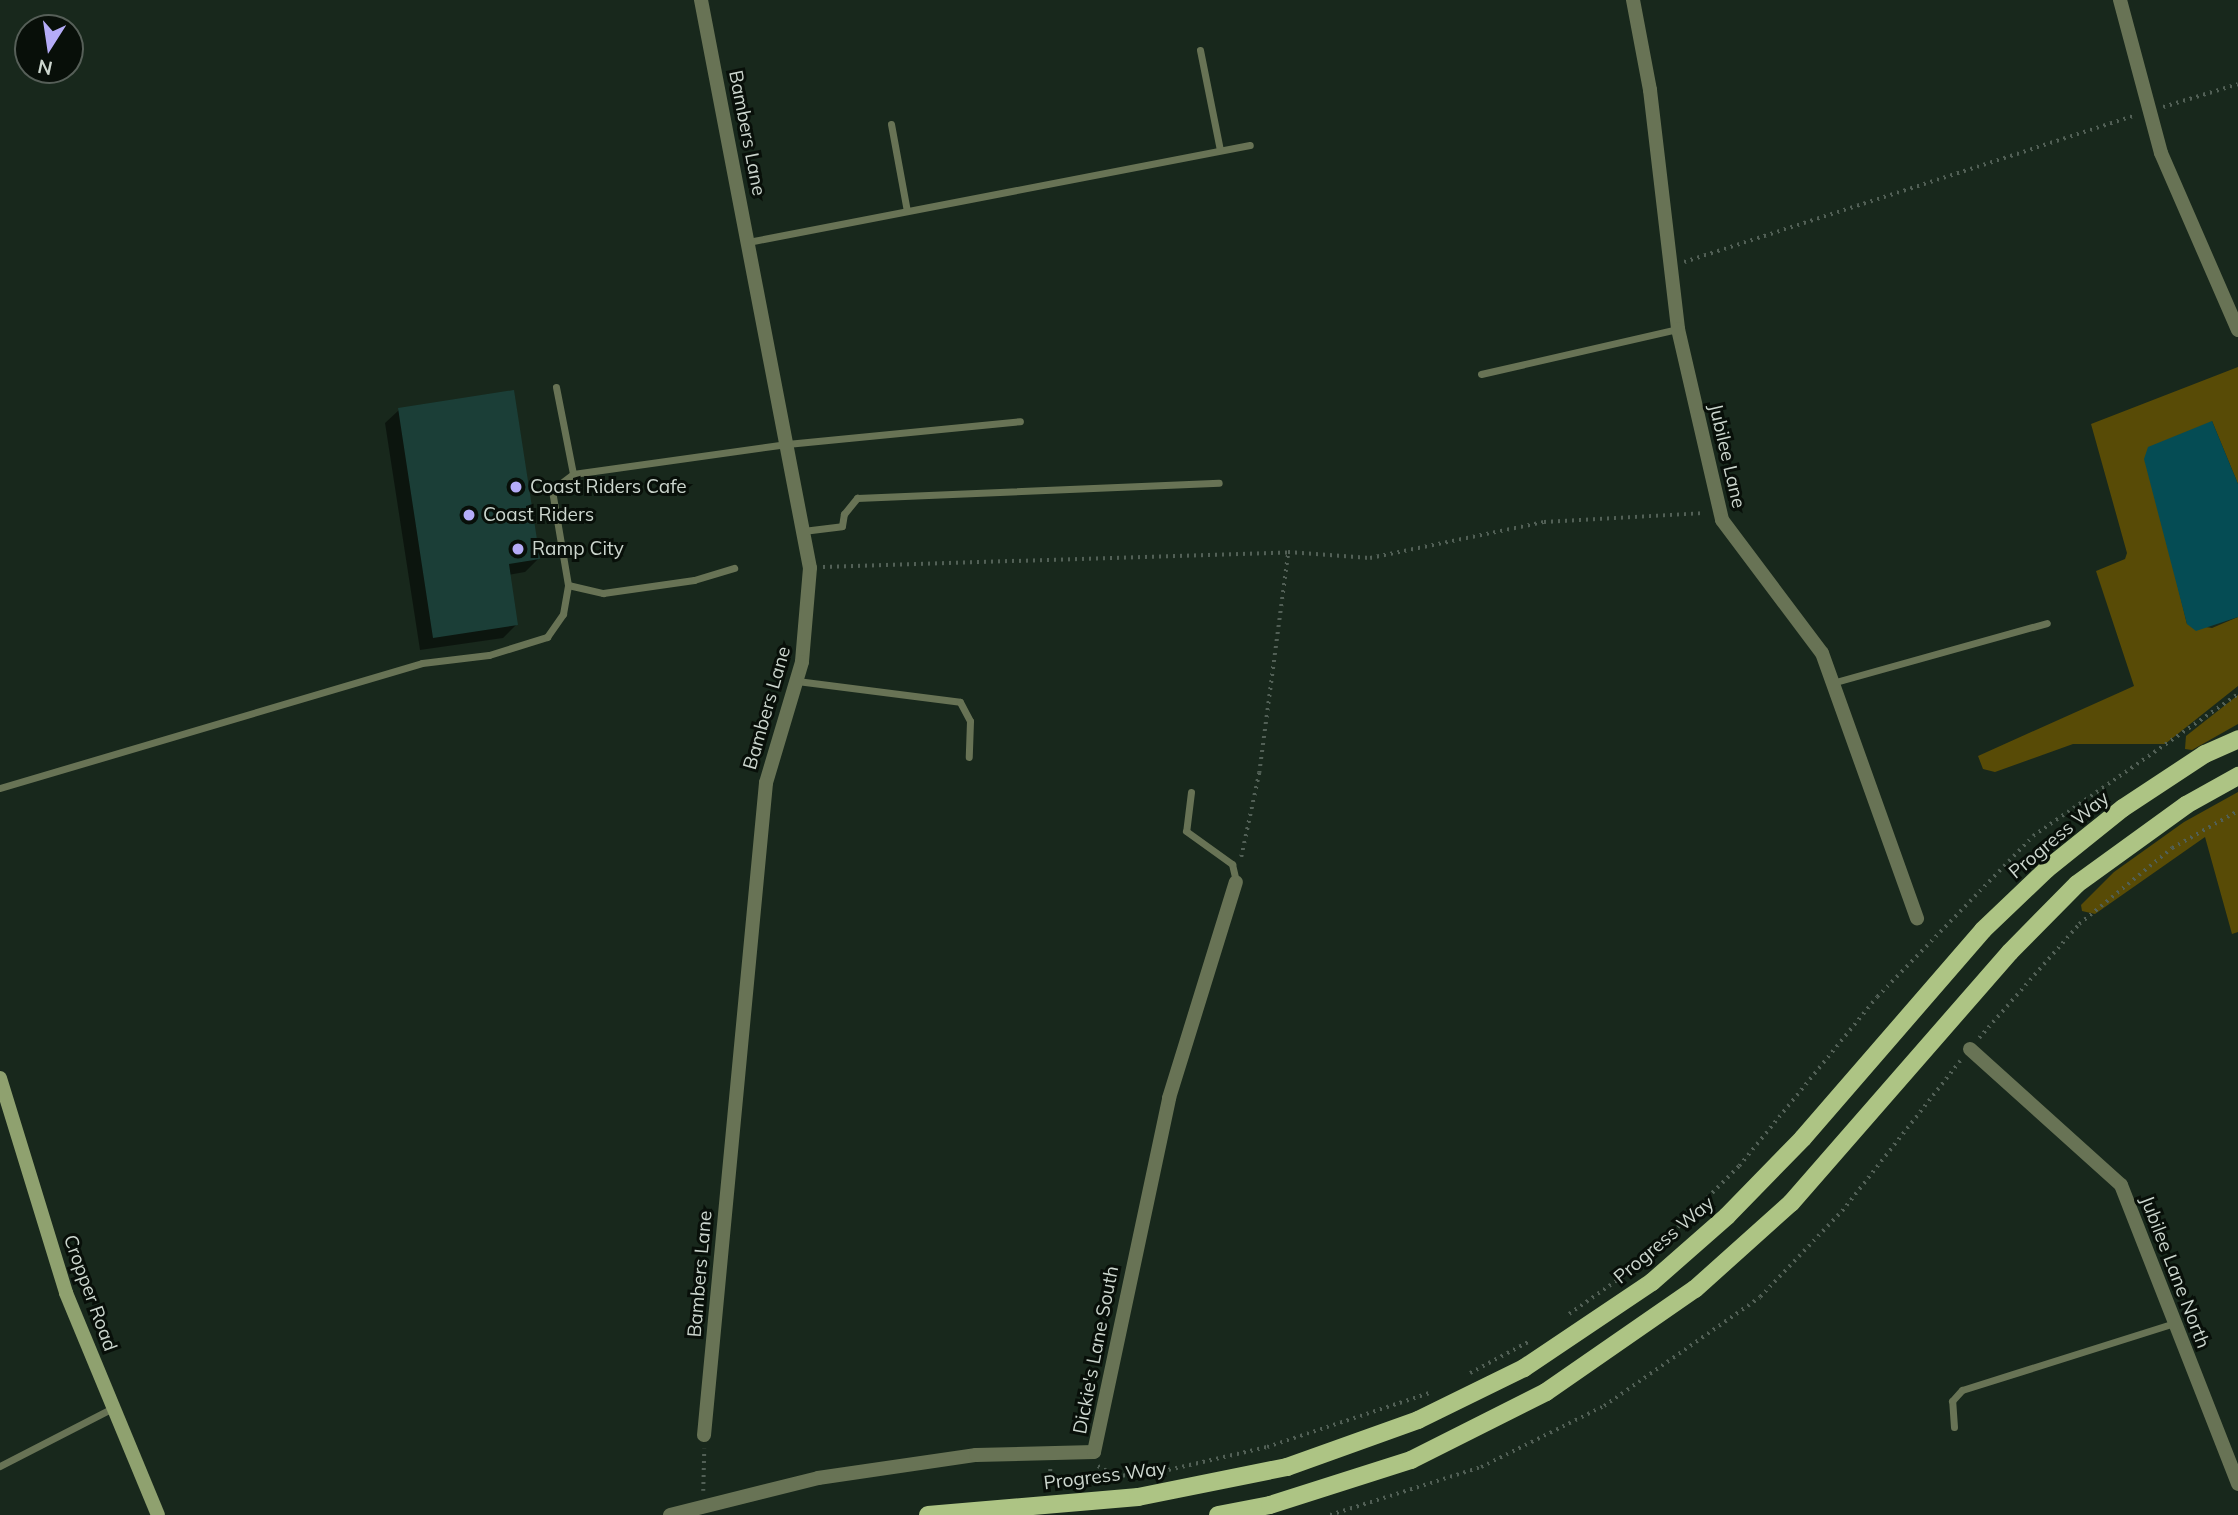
<!DOCTYPE html>
<style>
body{margin:0}
#map{position:relative;width:2238px;height:1515px;overflow:hidden;background:#18281c;font-family:Mulish,sans-serif}
div>[style]{position:absolute}
[style*='--x']{left:calc(var(--x)*1px);top:calc(var(--y)*1px);width:calc(var(--w)*1px);rotate:calc(var(--a)*1deg)}
.green>*{inset:0;background:#584b06}
.water>*{inset:0;background:#054c54}
.shadow>*{inset:0;background:#0007}
.building>*{inset:0;background:#1b3e37}
.path>*{height:3.5px;margin-top:-1.75px;transform-origin:0;background:repeating-linear-gradient(90deg,#526056 0 2px,transparent 0 7px)}
.lane>*{height:7px;margin:-3.5px;padding:0 3.5px;transform-origin:3.5px;border-radius:3.5px;background:#687355}
.street>*{height:14px;margin:-7px;padding:0 7px;transform-origin:7px;border-radius:7px;background:#687355}
.secondary>*{height:14px;margin:-7px;padding:0 7px;transform-origin:7px;border-radius:7px;background:#8fa16f}
.primary>*{height:18px;margin:-9px;padding:0 9px;transform-origin:9px;border-radius:9px;background:#adc484}
.dots>*{width:19px;height:19px;translate:-50% -50%;box-sizing:border-box;border:4px solid #080f09;border-radius:50%}
span{translate:-50% -50%;white-space:nowrap;text-align:center;line-height:1.15;-webkit-text-stroke:6px #080f09;paint-order:stroke}
.street-label{font-size:19px;color:#ccd6ce}
.poi-label{font-size:19px;color:#ccd6ce}
.left{translate:0 -50%;text-align:left}
.north{position:absolute;left:14px;top:14px;width:70px;height:70px;box-sizing:border-box;background:#080f09;border:2px solid #565f58;border-radius:50%;rotate:192deg;font-size:19px;font-weight:700;line-height:28px;text-align:center;color:#ccd6ce}
.north::after{content:'';display:block;margin:auto;width:24px;height:32px;background:#b5acf8;clip-path:polygon(50% 0,100% 100%,50% 72%,0 100%)}
</style>
<div id="map">
<div class="green">
<i style="clip-path:polygon(2238px 367px,2238px 484px,2212px 421px,2168px 546px,2187px 624px,2212px 628px,2238px 617px,2238px 686px,2165px 744px,2073px 744px,1995px 772px,1983px 769px,1978px 756px,2134px 686px,2096px 571px,2125px 559px,2127px 553px,2091px 424px)"></i>
<i style="clip-path:polygon(2238px 695px,2238px 724px,2192px 750px,2185px 749px,2186px 736px)"></i>
<i style="clip-path:polygon(2238px 792px,2238px 932px,2232px 934px,2205px 837px,2095px 914px,2082px 911px,2081px 905px,2114px 872px,2184px 822px)"></i>
</div>
<div class="water">
<i style="clip-path:polygon(2212px 421px,2238px 484px,2238px 617px,2196px 631px,2187px 624px,2144px 459px,2148px 447px)"></i>
</div>
<div class="shadow">
<i style="clip-path:polygon(399px 410px,538px 559px,525px 572px,508px 575px,516px 625px,503px 638px,420px 650px,385px 423px)"></i>
</div>
<div class="building">
<i style="clip-path:polygon(514px 390px,540px 559px,509px 564px,518px 625px,433px 638px,398px 408px)"></i>
</div>
<div class="path">
<i style="--x:2163;--y:107;--w:78;--a:-17"></i>
<i style="--x:1684;--y:262;--w:475;--a:-18"></i>
<i style="--x:823;--y:567;--w:465;--a:-1.8"></i>
<i style="--x:1288;--y:552;--w:82;--a:4.2"></i>
<i style="--x:1370;--y:558;--w:178;--a:-11.7"></i>
<i style="--x:1544;--y:522;--w:159;--a:-3.2"></i>
<i style="--x:1241;--y:857;--w:86;--a:-77.9"></i>
<i style="--x:1259;--y:773;--w:223;--a:-82.5"></i>
<i style="--x:1979;--y:1038;--w:152;--a:-48.7"></i>
<i style="--x:2079;--y:924;--w:120;--a:-39.3"></i>
<i style="--x:2172;--y:848;--w:76;--a:-29.3"></i>
<i style="--x:1569;--y:1314;--w:90;--a:-35.1"></i>
<i style="--x:1643;--y:1262;--w:136;--a:-45"></i>
<i style="--x:1739;--y:1166;--w:218;--a:-50.8"></i>
<i style="--x:1877;--y:997;--w:224;--a:-45.9"></i>
<i style="--x:2033;--y:836;--w:249;--a:-34.7"></i>
<i style="--x:1470;--y:1373;--w:66;--a:-28.1"></i>
<i style="--x:1098;--y:1466;--w:21;--a:29"></i>
<i style="--x:1116;--y:1476;--w:39;--a:-4"></i>
<i style="--x:1155;--y:1473;--w:115;--a:-13.1"></i>
<i style="--x:1267;--y:1447;--w:171;--a:-18.4"></i>
<i style="--x:1050;--y:1485;--w:18;--a:-90"></i>
<i style="--x:703;--y:1491;--w:42;--a:-88.6"></i>
<i style="--x:1330;--y:1515;--w:158;--a:-17.6"></i>
<i style="--x:1481;--y:1467;--w:137;--a:-26.4"></i>
<i style="--x:1604;--y:1406;--w:190;--a:-34.9"></i>
<i style="--x:1760;--y:1297;--w:119;--a:-46.4"></i>
<i style="--x:1842;--y:1211;--w:191;--a:-51.8"></i>
</div>
<div class="lane">
<i style="--x:1200;--y:50;--w:102;--a:78.7"></i>
<i style="--x:891;--y:124;--w:88;--a:79.6"></i>
<i style="--x:748;--y:242;--w:511;--a:-10.94"></i>
<i style="--x:1481;--y:374;--w:201;--a:-12.9"></i>
<i style="--x:556;--y:387;--w:89;--a:78.9"></i>
<i style="--x:803;--y:531;--w:39;--a:-7"></i>
<i style="--x:842;--y:526;--w:12;--a:-81"></i>
<i style="--x:844;--y:514;--w:21;--a:-51"></i>
<i style="--x:857;--y:498;--w:362;--a:-2.4"></i>
<i style="--x:568;--y:585;--w:36;--a:13"></i>
<i style="--x:603;--y:593;--w:92;--a:-8.1"></i>
<i style="--x:694;--y:580;--w:42;--a:-16.7"></i>
<i style="--x:797;--y:681;--w:164;--a:7.3"></i>
<i style="--x:960;--y:702;--w:21;--a:62"></i>
<i style="--x:970;--y:721;--w:36;--a:92"></i>
<i style="--x:1832;--y:683;--w:223;--a:-15.6"></i>
<i style="--x:0;--y:788;--w:440;--a:-16.5"></i>
<i style="--x:422;--y:663;--w:67;--a:-6.8"></i>
<i style="--x:489;--y:655;--w:61;--a:-17.2"></i>
<i style="--x:547;--y:637;--w:28;--a:-55"></i>
<i style="--x:563;--y:614;--w:29;--a:-80"></i>
<i style="--x:568;--y:585;--w:96;--a:-99.6"></i>
<i style="--x:552;--y:490;--w:26;--a:-37"></i>
<i style="--x:573;--y:474;--w:216;--a:-8"></i>
<i style="--x:787;--y:444;--w:234;--a:-5.6"></i>
<i style="--x:1191;--y:792;--w:39;--a:97"></i>
<i style="--x:1186;--y:831;--w:57;--a:35.7"></i>
<i style="--x:1232;--y:864;--w:18;--a:77"></i>
<i style="--x:1954;--y:1427;--w:26;--a:-94"></i>
<i style="--x:1952;--y:1401;--w:15;--a:-48"></i>
<i style="--x:1962;--y:1390;--w:222;--a:-17.5"></i>
<i style="--x:0;--y:1466;--w:127;--a:-27.2"></i>
</div>
<div class="street">
<i style="--x:701;--y:0;--w:578;--a:79.14"></i>
<i style="--x:810;--y:568;--w:94;--a:94.9"></i>
<i style="--x:802;--y:662;--w:126;--a:106.6"></i>
<i style="--x:766;--y:783;--w:655;--a:95.43"></i>
<i style="--x:1633;--y:0;--w:92;--a:79.3"></i>
<i style="--x:1650;--y:90;--w:241;--a:83.3"></i>
<i style="--x:1678;--y:329;--w:196;--a:77"></i>
<i style="--x:1722;--y:520;--w:166;--a:53.1"></i>
<i style="--x:1822;--y:653;--w:282;--a:70.3"></i>
<i style="--x:2120;--y:0;--w:158;--a:75"></i>
<i style="--x:2161;--y:153;--w:193;--a:66.5"></i>
<i style="--x:1970;--y:1049;--w:203;--a:42"></i>
<i style="--x:2121;--y:1185;--w:321;--a:68.6"></i>
<i style="--x:670;--y:1515;--w:153;--a:-14"></i>
<i style="--x:818;--y:1478;--w:160;--a:-8.3"></i>
<i style="--x:976;--y:1455;--w:118;--a:-1.5"></i>
<i style="--x:1094;--y:1452;--w:362;--a:-78"></i>
<i style="--x:1169;--y:1098;--w:226;--a:-72.8"></i>
</div>
<div class="secondary">
<i style="--x:0;--y:1078;--w:225;--a:72.9"></i>
<i style="--x:66;--y:1293;--w:240;--a:67.5"></i>
</div>
<div class="primary">
<i style="--x:928;--y:1515;--w:211;--a:-4.9"></i>
<i style="--x:1138;--y:1497;--w:152;--a:-11.4"></i>
<i style="--x:1287;--y:1467;--w:139;--a:-19.7"></i>
<i style="--x:1418;--y:1420;--w:118;--a:-26.1"></i>
<i style="--x:1524;--y:1368;--w:154;--a:-33.9"></i>
<i style="--x:1652;--y:1282;--w:100;--a:-41.3"></i>
<i style="--x:1727;--y:1216;--w:109;--a:-45.7"></i>
<i style="--x:1803;--y:1138;--w:275;--a:-49.1"></i>
<i style="--x:1983;--y:930;--w:88;--a:-43.6"></i>
<i style="--x:2047;--y:869;--w:97;--a:-38.8"></i>
<i style="--x:2123;--y:808;--w:98;--a:-33.4"></i>
<i style="--x:2205;--y:754;--w:36;--a:-24"></i>
<i style="--x:1218;--y:1515;--w:53;--a:-10.9"></i>
<i style="--x:1270;--y:1505;--w:148;--a:-17.7"></i>
<i style="--x:1411;--y:1460;--w:151;--a:-26.7"></i>
<i style="--x:1546;--y:1392;--w:181;--a:-34.7"></i>
<i style="--x:1695;--y:1289;--w:129;--a:-41.9"></i>
<i style="--x:1791;--y:1203;--w:333;--a:-48.9"></i>
<i style="--x:2010;--y:952;--w:95;--a:-45.4"></i>
<i style="--x:2077;--y:884;--w:135;--a:-35.9"></i>
<i style="--x:2186;--y:805;--w:60;--a:-29.1"></i>
</div>
<div class="dots">
<i style="left:516px;top:487px;background:#b5acf8"></i>
<i style="left:469px;top:515px;background:#b5acf8"></i>
<i style="left:518px;top:549px;background:#b5acf8"></i>
</div>
<div class="street-label">
<span style="left:747px;top:133px;rotate:79deg">Bambers Lane</span>
<span style="left:1727px;top:456px;rotate:77deg">Jubilee Lane</span>
<span style="left:767px;top:708px;rotate:-74deg">Bambers Lane</span>
<span style="left:2059px;top:835px;rotate:-40deg">Progress Way</span>
<span style="left:1664px;top:1240px;rotate:-40deg">Progress Way</span>
<span style="left:2175px;top:1272px;rotate:69deg">Jubilee Lane North</span>
<span style="left:700px;top:1274px;rotate:-85deg">Bambers Lane</span>
<span style="left:90px;top:1293px;rotate:70deg">Cropper Road</span>
<span style="left:1096px;top:1350px;rotate:-79deg">Dickie's Lane South</span>
<span style="left:1105px;top:1476px;rotate:-7deg">Progress Way</span>
</div>
<div class="poi-label">
<span class="left" style="left:530px;top:487px">Coast Riders Cafe</span>
<span class="left" style="left:483px;top:515px">Coast Riders</span>
<span class="left" style="left:532px;top:549px">Ramp City</span>
</div>
<div class="north">N</div>
</div>
